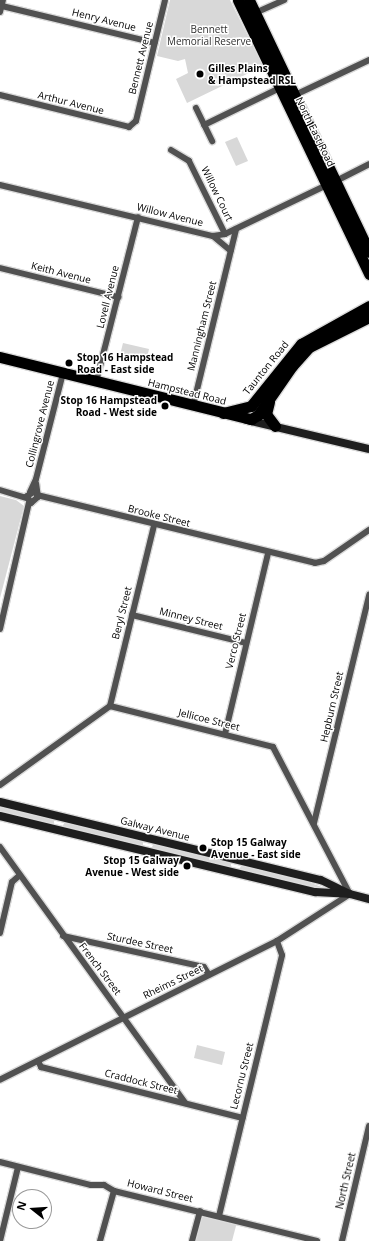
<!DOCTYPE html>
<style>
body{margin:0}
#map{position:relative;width:369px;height:1241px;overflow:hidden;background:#fff;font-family:"Open Sans",sans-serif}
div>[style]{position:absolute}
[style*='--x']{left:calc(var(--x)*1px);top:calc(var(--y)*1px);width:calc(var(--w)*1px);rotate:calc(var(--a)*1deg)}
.green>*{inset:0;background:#d8d8d8}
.roads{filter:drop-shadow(1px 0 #dbdbdb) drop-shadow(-1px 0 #dbdbdb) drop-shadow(0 1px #dbdbdb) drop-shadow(0 -1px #dbdbdb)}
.street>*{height:6px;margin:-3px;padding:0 3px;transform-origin:3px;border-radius:3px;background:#515151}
.secondary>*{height:8px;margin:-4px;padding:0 4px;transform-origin:4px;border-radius:4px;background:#1e1e1e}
.highway>*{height:11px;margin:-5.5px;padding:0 5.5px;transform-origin:5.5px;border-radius:5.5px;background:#000}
.dots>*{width:11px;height:11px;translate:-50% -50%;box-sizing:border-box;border:2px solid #fff;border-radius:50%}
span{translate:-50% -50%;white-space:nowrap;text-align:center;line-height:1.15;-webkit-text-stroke:3px #fff;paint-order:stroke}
.street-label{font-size:10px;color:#000}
.park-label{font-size:10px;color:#2f2f2f}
.poi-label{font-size:10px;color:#000;font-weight:700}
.left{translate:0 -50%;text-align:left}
.right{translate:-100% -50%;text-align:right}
.north{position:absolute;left:12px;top:1189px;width:40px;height:40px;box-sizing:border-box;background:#fff;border:1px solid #999;border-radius:50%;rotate:287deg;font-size:11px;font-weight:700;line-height:16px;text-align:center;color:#000}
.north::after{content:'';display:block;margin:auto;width:14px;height:18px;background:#000;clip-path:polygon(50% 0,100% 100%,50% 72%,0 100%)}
</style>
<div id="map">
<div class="green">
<i style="clip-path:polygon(170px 0,230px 0,263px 66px,187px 103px,176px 79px,188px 73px,185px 59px,178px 61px,157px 56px)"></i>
<i style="clip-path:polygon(237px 137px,248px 161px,236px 166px,225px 142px)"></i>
<i style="clip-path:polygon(123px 343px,149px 349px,146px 362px,120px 355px)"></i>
<i style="clip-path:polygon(0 496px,16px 500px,24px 506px,0 598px)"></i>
<i style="clip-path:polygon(0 806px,54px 819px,54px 825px,0 815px)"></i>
<i style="clip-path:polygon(65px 822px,143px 840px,143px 847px,62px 827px)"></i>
<i style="clip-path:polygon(154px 843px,231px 862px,231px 868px,151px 849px)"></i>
<i style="clip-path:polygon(242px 864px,298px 878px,327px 889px,310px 888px,239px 870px)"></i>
<i style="clip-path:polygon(197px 1045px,225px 1052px,222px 1065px,194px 1058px)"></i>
<i style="clip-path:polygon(201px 1213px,237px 1222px,232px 1241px,193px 1241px)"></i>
</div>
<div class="roads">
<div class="street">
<i style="--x:2;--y:6;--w:157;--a:13.6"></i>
<i style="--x:0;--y:12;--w:12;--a:-76"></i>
<i style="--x:255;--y:13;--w:32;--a:-24"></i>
<i style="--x:0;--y:95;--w:133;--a:13.9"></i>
<i style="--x:129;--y:127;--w:9;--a:-41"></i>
<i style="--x:136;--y:121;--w:124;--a:-76.5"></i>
<i style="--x:295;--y:95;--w:82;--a:-25.3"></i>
<i style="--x:196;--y:108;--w:37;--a:64"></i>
<i style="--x:204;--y:125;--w:85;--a:-26"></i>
<i style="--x:171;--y:150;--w:21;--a:31"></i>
<i style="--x:189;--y:161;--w:81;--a:63.7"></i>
<i style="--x:336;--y:181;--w:37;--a:-27"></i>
<i style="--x:0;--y:185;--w:219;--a:13.5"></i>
<i style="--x:213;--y:236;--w:12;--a:-9"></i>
<i style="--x:225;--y:234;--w:113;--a:-25.7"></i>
<i style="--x:213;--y:236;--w:23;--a:40"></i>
<i style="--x:0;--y:268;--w:122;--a:13.8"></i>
<i style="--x:96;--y:382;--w:170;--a:-75.7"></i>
<i style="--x:193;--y:406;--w:182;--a:-76.3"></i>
<i style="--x:0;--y:490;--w:28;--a:17"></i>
<i style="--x:30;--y:492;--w:14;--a:-65"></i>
<i style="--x:36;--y:479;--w:109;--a:-75.7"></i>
<i style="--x:34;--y:492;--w:8;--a:150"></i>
<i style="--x:27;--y:496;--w:8;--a:60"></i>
<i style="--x:31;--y:503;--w:9;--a:-41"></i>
<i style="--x:38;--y:497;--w:14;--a:-98"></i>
<i style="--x:37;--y:495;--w:286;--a:13.7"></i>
<i style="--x:315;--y:563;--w:9;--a:-13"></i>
<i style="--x:324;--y:561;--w:55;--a:-34.6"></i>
<i style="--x:132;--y:615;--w:117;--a:13.8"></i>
<i style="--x:0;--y:629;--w:130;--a:-77.1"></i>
<i style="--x:110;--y:706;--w:186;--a:-76.3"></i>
<i style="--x:225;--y:734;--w:186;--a:-76.6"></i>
<i style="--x:0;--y:785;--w:135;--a:-35.7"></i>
<i style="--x:110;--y:706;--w:168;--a:14.1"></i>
<i style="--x:273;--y:747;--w:166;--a:62.4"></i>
<i style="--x:350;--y:894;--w:87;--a:147.2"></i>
<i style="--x:277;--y:941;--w:310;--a:153.4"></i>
<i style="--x:314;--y:823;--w:235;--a:-76.4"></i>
<i style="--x:0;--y:847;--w:316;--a:54.1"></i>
<i style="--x:0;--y:933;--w:52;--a:-76.8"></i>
<i style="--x:12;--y:882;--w:9;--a:-41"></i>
<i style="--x:63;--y:936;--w:144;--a:12.4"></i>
<i style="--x:204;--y:967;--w:9;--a:58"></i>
<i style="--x:38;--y:1061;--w:7;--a:63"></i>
<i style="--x:41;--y:1067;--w:208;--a:14.2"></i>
<i style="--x:0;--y:1162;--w:94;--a:14.2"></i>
<i style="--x:91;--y:1185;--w:13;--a:0"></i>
<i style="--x:104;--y:1185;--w:12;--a:31"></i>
<i style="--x:114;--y:1191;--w:209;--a:13.8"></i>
<i style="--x:219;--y:1216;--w:268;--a:-76.4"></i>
<i style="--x:282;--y:955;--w:15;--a:-110"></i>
<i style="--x:0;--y:1241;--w:76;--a:-76.3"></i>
<i style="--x:100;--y:1241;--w:52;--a:-74.4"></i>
<i style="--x:192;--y:1241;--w:31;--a:-75"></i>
<i style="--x:342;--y:1241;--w:118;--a:-76.8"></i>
</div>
<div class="secondary">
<i style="--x:247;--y:420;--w:125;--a:13.4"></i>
<i style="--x:0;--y:802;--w:330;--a:13.7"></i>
<i style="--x:321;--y:880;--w:32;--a:26"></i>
<i style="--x:350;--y:894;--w:20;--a:15"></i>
<i style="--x:0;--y:816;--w:324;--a:13.6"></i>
<i style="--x:315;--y:892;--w:33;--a:3"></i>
</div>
<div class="highway">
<i style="--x:238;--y:0;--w:304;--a:64.4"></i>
<i style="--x:249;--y:0;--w:279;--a:64.5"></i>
<i style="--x:0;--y:357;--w:259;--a:13.9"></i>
<i style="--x:251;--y:419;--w:8;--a:-30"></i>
<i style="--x:258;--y:415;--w:60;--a:-55.2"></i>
<i style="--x:292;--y:366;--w:25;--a:-48"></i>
<i style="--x:309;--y:347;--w:67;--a:-26.6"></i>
<i style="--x:269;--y:402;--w:12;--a:104"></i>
<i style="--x:266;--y:414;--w:15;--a:53"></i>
<i style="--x:223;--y:413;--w:29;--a:-14"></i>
<i style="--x:251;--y:406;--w:80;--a:-51.1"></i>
<i style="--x:301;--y:344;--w:78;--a:-29.2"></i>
</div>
</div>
<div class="dots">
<i style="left:200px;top:74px;background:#000"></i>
<i style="left:69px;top:363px;background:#000"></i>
<i style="left:165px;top:406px;background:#000"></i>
<i style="left:203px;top:848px;background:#000"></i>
<i style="left:187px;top:866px;background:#000"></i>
</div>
<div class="street-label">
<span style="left:104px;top:20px;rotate:14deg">Henry Avenue</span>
<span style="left:141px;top:58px;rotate:-76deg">Bennett Avenue</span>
<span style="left:71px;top:103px;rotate:14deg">Arthur Avenue</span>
<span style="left:315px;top:132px;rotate:64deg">North East Road</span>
<span style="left:217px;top:194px;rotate:64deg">Willow Court</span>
<span style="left:170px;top:215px;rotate:14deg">Willow Avenue</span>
<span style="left:61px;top:273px;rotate:14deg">Keith Avenue</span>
<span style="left:108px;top:297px;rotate:-76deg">Lovell Avenue</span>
<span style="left:202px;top:326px;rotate:-76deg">Manningham Street</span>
<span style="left:266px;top:368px;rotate:-51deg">Taunton Road</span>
<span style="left:187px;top:392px;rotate:14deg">Hampstead Road</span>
<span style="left:40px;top:424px;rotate:-76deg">Collingrove Avenue</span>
<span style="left:159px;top:516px;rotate:14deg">Brooke Street</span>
<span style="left:122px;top:613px;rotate:-76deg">Beryl Street</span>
<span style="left:191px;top:619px;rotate:14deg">Minney Street</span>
<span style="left:236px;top:641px;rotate:-76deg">Verco Street</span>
<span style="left:332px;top:707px;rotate:-77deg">Hepburn Street</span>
<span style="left:209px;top:720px;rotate:14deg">Jellicoe Street</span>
<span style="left:155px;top:829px;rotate:14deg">Galway Avenue</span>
<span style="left:140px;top:943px;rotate:12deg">Sturdee Street</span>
<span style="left:100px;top:969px;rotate:53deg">French Street</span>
<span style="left:173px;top:982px;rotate:-26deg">Rheims Street</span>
<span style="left:242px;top:1076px;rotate:-76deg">Lecornu Street</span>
<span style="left:141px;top:1082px;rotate:14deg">Craddock Street</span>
<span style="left:346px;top:1181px;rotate:-77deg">North Street</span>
<span style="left:160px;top:1191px;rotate:14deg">Howard Street</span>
</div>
<div class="park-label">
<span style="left:209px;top:35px">Bennett<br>Memorial Reserve</span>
</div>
<div class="poi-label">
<span class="left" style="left:208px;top:74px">Gilles Plains<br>&amp; Hampstead RSL</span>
<span class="left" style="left:77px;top:363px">Stop 16 Hampstead<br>Road - East side</span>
<span class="right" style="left:157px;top:406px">Stop 16 Hampstead<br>Road - West side</span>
<span class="left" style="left:211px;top:848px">Stop 15 Galway<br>Avenue - East side</span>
<span class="right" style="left:179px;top:866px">Stop 15 Galway<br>Avenue - West side</span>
</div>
<div class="north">N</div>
</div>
